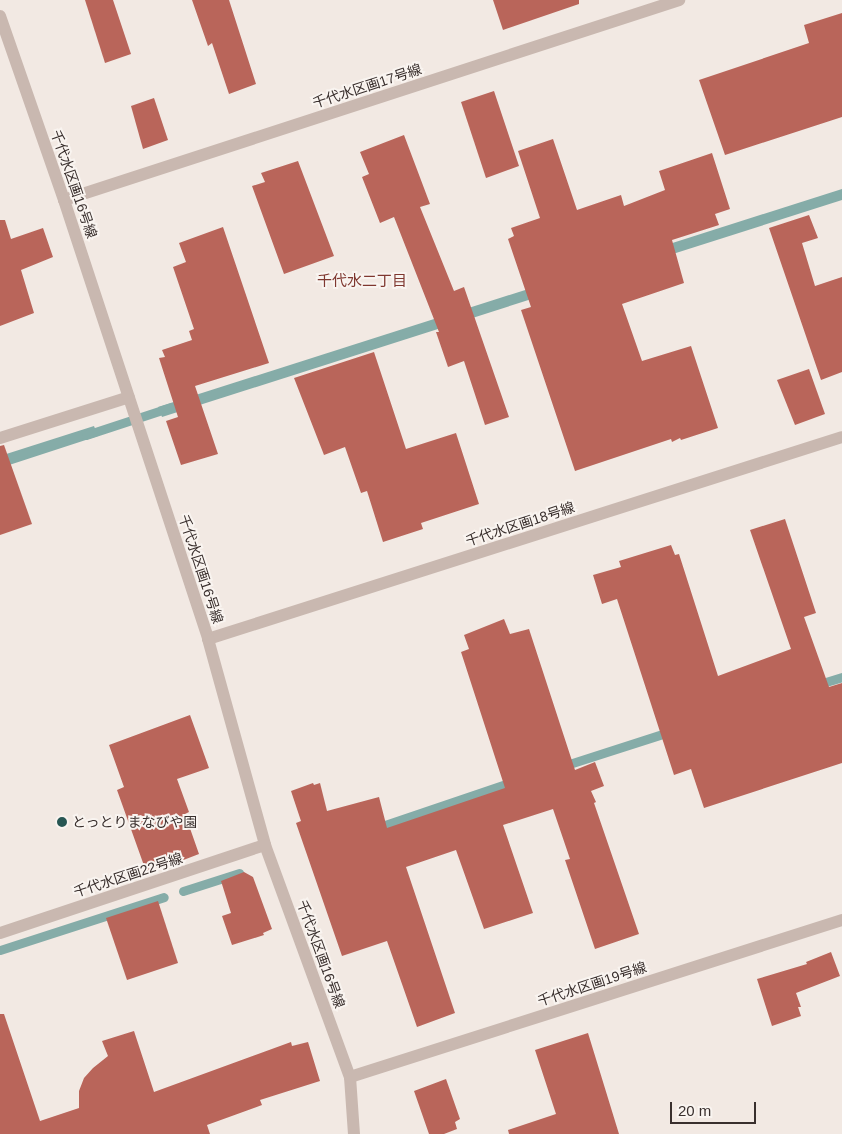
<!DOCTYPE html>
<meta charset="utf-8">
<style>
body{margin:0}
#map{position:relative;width:842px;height:1134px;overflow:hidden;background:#f2e9e3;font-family:Arial,"Noto Sans JP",sans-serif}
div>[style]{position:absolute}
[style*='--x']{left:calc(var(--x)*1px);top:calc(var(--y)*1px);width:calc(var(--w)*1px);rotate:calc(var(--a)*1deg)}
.water>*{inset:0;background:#85aca8}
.stream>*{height:9px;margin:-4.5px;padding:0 4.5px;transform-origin:4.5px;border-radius:4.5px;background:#85aca8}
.building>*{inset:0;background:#b9655a}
.minor>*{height:12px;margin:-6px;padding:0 6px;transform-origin:6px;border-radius:6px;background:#c9b8b0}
.tertiary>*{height:12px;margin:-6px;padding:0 6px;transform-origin:6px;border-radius:6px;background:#c9b8b0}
.dots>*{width:14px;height:14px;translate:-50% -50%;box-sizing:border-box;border:2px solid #f9f4f0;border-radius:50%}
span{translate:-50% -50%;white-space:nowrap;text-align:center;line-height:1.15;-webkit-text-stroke:4px #f9f4f0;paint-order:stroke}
.street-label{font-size:14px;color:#392f2d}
.poi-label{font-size:14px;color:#392f2d}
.left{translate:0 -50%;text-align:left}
.neighbourhood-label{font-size:15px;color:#7f372f}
.scale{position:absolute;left:670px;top:1102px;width:86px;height:22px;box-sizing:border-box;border:2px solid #392f2d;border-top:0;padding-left:6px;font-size:15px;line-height:18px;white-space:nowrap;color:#392f2d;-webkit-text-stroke:4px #f9f4f0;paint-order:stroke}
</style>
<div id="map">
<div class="water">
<i style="clip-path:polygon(842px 189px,842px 200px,162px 417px,158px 407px)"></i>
<i style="clip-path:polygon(94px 426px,98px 436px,0 468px,0 456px)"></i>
</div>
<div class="stream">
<i style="--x:86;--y:435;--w:89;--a:-18.2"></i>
<i style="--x:816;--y:685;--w:27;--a:-17"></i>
<i style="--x:563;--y:766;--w:114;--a:-17.8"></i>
<i style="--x:376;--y:828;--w:147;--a:-18.7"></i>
<i style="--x:183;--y:891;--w:59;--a:-17.8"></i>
<i style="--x:0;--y:950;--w:172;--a:-17.9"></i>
</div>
<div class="building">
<i style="clip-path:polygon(85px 0,113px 0,131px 54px,105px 63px)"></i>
<i style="clip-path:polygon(192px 0,229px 0,256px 84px,229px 94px,212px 43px,208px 46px)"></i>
<i style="clip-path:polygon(493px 0,579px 0,579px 4px,503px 30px)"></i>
<i style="clip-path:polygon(842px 13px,842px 117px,725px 155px,699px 80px,809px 43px,804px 25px)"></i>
<i style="clip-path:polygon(494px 91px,519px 166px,486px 178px,461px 102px)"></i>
<i style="clip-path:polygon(154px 98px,168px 140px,143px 149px,131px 106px)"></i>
<i style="clip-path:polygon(404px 135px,430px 204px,420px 207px,454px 291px,464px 287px,509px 417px,485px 425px,464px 361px,448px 367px,436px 332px,439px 332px,394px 217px,380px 223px,362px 177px,369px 174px,360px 152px)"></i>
<i style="clip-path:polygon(553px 139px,577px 210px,621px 195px,624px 206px,665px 190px,659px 171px,712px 153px,730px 209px,715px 214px,719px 225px,672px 240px,684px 283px,622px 304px,642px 361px,691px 346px,718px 428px,681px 440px,680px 438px,672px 442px,671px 439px,575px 471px,521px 310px,531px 307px,508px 239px,514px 236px,511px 228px,540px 218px,518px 151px)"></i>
<i style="clip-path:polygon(298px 161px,334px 256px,284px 274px,252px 186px,265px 182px,261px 173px)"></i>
<i style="clip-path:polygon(809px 215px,818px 238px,802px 243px,815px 286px,842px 277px,842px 372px,821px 380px,769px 228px)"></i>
<i style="clip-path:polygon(0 220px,5px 220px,11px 239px,43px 228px,53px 257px,21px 270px,34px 313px,0 326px)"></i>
<i style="clip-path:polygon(223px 227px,269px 363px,195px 386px,218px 454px,181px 465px,166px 421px,178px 417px,159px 358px,165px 357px,162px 350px,192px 340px,189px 331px,194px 329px,173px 267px,186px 262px,179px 243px)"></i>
<i style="clip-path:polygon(374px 352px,406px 449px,456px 433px,479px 504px,421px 523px,423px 529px,383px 542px,367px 491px,361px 493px,345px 447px,324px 455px,294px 378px)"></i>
<i style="clip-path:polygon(809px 369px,825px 414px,795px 425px,777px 380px)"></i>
<i style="clip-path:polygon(4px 445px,32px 524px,0 535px,0 446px)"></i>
<i style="clip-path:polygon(785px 519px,816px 613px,804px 617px,829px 687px,842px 683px,842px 763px,704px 808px,691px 769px,674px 775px,617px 599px,602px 604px,593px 575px,621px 567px,619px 561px,671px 545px,675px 555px,679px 554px,718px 676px,791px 649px,750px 530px)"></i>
<i style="clip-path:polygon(504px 619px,510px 634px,529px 629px,575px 770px,595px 762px,604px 786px,591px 791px,596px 802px,594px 803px,639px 934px,595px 949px,565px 860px,570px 859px,553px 809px,503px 825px,533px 913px,484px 929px,456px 850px,406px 867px,455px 1013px,417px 1027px,387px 941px,342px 956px,296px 823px,301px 821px,291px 791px,313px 783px,314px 785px,320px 783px,327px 811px,379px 797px,387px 828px,505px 788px,461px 652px,469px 649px,464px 635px)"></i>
<i style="clip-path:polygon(190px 715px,209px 768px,177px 779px,189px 812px,185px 814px,199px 854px,147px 874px,117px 790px,124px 787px,109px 745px)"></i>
<i style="clip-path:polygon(244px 872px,253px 877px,272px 929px,263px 933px,264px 935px,232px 945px,222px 916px,231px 913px,221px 881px)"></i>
<i style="clip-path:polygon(158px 901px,178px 963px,127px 980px,106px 918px)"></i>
<i style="clip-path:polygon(831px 952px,840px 976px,796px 993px,801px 1007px,798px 1007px,801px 1016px,772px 1026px,757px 979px,807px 964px,806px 962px)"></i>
<i style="clip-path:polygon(0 1014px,4px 1014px,40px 1121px,79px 1108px,79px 1091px,84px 1078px,93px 1068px,108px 1056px,102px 1041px,134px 1031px,154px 1092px,291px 1042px,292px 1046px,308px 1042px,320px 1081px,260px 1100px,262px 1105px,207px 1125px,210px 1134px,0 1134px)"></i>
<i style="clip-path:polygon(588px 1033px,619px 1134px,509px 1134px,508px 1130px,556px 1114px,535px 1050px)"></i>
<i style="clip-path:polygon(446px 1079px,460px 1119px,455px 1122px,457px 1129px,444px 1134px,429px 1134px,414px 1091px)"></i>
</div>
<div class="minor">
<i style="--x:64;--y:200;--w:647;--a:-18.01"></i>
<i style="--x:0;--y:438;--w:135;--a:-17.6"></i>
<i style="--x:208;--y:639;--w:665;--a:-17.67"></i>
<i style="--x:0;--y:933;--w:279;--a:-18.4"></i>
<i style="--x:350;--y:1077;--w:57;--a:86"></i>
</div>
<div class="tertiary">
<i style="--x:0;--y:16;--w:195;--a:70.8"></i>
<i style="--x:64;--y:200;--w:462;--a:71.8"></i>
<i style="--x:208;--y:639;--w:214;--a:74.5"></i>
<i style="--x:265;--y:845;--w:247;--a:69.9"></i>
<i style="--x:350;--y:1077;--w:516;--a:-17.7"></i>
</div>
<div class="dots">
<i style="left:62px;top:822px;background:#275653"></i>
</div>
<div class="street-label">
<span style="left:367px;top:86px;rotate:-18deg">千代水区画17号線</span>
<span style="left:74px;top:184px;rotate:71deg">千代水区画16号線</span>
<span style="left:520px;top:524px;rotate:-18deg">千代水区画18号線</span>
<span style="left:201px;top:569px;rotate:72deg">千代水区画16号線</span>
<span style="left:128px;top:875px;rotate:-18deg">千代水区画22号線</span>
<span style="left:321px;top:954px;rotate:70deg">千代水区画16号線</span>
<span style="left:592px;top:984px;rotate:-18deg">千代水区画19号線</span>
</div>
<div class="poi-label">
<span class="left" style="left:72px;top:822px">とっとりまなびや園</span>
</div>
<div class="neighbourhood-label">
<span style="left:362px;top:281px">千代水二丁目</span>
</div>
<div class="scale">20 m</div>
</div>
